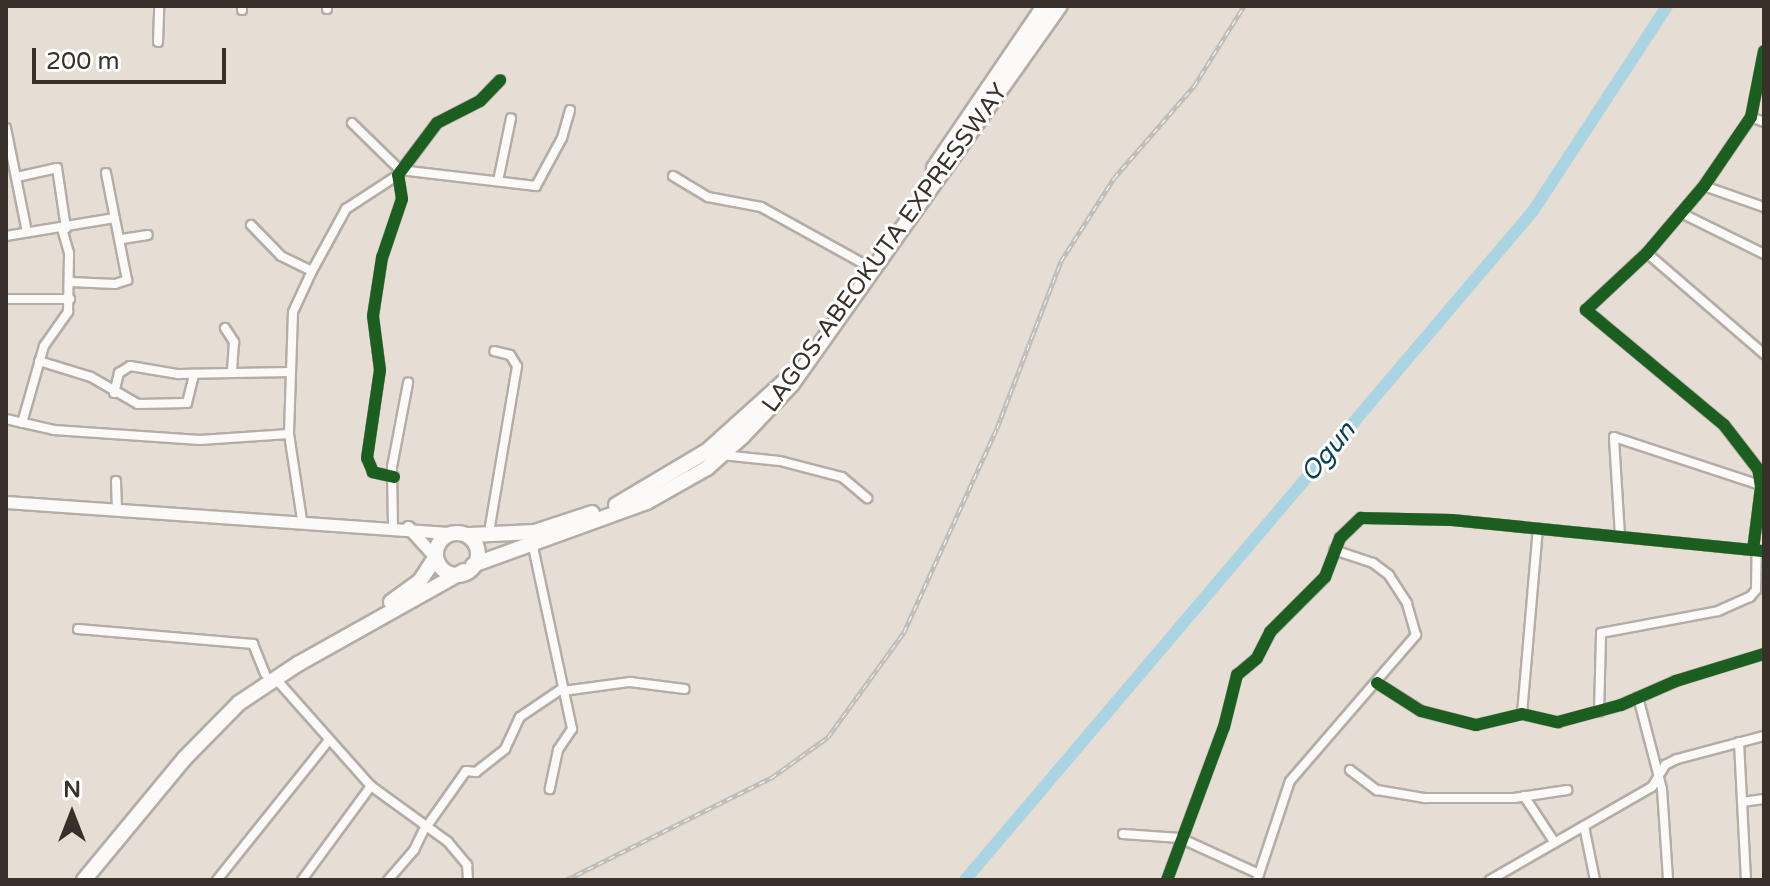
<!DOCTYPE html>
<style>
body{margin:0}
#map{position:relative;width:1770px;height:886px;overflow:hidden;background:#e6ddd4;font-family:"Varela Round",sans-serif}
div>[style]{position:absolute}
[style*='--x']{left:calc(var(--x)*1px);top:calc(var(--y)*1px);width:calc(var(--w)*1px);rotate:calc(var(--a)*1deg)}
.river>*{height:12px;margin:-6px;padding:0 6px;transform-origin:6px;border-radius:6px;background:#aad4e1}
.roads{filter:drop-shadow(2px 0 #b4ada6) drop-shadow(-2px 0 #b4ada6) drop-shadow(0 2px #b4ada6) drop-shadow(0 -2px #b4ada6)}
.street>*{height:8px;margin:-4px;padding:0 4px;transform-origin:4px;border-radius:4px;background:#fbfaf9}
.secondary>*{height:11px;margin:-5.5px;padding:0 5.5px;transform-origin:5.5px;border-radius:5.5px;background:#fbfaf9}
.highway>*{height:14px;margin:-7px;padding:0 7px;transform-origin:7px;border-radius:7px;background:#fbfaf9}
.highway>.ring{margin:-7px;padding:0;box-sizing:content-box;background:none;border:14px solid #fbfaf9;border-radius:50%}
.rail>*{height:5px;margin-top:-2.5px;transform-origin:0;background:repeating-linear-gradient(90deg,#fff 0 6px,#c0bebb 0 12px);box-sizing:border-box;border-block:2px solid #c0bebb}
.cycleway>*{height:12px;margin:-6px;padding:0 6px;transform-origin:6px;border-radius:6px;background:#1b5e20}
span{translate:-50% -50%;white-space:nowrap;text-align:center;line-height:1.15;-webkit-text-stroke:6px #fff;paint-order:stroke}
.street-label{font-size:24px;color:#37312a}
.water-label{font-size:26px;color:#0a4252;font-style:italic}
.frame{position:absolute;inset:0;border:8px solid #37312a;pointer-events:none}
.north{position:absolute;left:32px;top:774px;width:80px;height:80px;-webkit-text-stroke:6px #fff;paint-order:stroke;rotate:0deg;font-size:22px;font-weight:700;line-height:32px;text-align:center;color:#37312a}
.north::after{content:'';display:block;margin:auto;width:28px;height:36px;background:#37312a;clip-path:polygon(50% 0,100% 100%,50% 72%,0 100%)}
.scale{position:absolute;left:32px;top:48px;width:194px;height:36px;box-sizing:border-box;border:4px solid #37312a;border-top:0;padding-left:10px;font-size:24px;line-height:28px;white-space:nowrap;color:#37312a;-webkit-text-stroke:6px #fff;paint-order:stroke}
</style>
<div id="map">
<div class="river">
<i style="--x:965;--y:880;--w:878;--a:-49.67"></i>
<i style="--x:1533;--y:211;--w:245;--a:-56.8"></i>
</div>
<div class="roads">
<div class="street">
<i style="--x:242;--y:6;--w:4;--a:90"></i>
<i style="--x:327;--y:6;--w:3;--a:90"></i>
<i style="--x:158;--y:42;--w:36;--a:-88"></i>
<i style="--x:1751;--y:117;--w:14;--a:21"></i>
<i style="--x:352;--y:123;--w:67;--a:44.4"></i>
<i style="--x:400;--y:170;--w:137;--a:6.7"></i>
<i style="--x:536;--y:186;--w:55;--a:-61.6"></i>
<i style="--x:562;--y:138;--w:29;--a:-74"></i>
<i style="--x:6;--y:128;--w:106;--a:78.6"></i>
<i style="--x:673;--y:176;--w:41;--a:31"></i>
<i style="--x:708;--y:197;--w:54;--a:10.7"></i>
<i style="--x:761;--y:207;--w:126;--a:29"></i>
<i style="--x:17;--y:177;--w:41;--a:-12.7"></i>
<i style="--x:57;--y:168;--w:61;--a:81.5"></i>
<i style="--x:498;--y:181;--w:64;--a:-78.3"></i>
<i style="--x:1704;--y:186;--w:64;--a:19.3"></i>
<i style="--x:1681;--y:213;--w:93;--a:26.3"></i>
<i style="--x:251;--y:225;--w:43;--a:45.9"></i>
<i style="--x:281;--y:256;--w:34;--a:26"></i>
<i style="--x:312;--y:271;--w:45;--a:114.9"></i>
<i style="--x:293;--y:312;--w:122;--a:91.9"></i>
<i style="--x:289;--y:434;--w:87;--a:81.4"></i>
<i style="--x:6;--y:236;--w:110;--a:-9.4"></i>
<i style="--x:122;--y:239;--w:26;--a:-9"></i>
<i style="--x:1647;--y:253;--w:155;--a:40.8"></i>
<i style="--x:312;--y:271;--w:71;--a:-61.3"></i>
<i style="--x:346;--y:209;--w:62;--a:-33.2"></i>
<i style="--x:70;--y:282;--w:45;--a:2.5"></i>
<i style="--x:115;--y:284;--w:13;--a:-18"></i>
<i style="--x:127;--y:280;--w:109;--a:-101.1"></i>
<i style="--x:6;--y:299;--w:64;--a:0"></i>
<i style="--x:225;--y:328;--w:17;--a:57"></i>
<i style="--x:234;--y:342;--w:31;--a:94"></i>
<i style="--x:39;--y:361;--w:54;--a:17.1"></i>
<i style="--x:91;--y:377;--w:54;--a:29.9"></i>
<i style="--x:138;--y:404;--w:49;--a:-1.2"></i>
<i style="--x:187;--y:403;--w:30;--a:-76"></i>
<i style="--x:114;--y:393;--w:21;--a:-76"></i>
<i style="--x:119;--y:373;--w:13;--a:-32"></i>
<i style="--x:130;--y:366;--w:49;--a:9.5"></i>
<i style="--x:178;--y:374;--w:113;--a:-1"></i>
<i style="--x:6;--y:419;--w:49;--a:12.9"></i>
<i style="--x:54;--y:430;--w:146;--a:3.9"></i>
<i style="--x:200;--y:440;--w:89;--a:-3.9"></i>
<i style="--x:22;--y:423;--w:80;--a:-74.1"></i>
<i style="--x:44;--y:346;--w:42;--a:-54.8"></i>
<i style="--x:68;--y:312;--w:59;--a:-89"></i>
<i style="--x:69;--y:253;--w:25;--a:-106"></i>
<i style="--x:722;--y:455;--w:58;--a:5.9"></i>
<i style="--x:780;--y:461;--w:64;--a:14.5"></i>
<i style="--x:842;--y:477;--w:33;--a:40"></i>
<i style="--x:394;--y:477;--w:22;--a:-167"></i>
<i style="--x:373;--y:472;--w:15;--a:-113"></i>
<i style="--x:367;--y:458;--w:89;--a:-81.6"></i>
<i style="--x:380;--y:370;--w:54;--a:-97.4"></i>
<i style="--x:373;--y:316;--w:59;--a:-81.2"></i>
<i style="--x:382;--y:258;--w:62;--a:-71.3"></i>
<i style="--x:402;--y:199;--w:24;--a:-99"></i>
<i style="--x:398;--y:175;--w:65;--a:-53.1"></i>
<i style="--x:437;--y:123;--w:48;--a:-27.1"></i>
<i style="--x:480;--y:101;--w:29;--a:-46"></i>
<i style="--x:116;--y:481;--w:28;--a:88"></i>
<i style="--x:393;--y:527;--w:60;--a:-91"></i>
<i style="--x:392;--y:467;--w:86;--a:-79.2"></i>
<i style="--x:489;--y:532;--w:168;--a:-80.4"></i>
<i style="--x:517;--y:366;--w:13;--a:-122"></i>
<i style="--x:510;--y:355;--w:16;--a:-166"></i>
<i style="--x:1620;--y:536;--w:99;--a:-93.5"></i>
<i style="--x:1614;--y:437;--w:157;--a:18.2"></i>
<i style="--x:532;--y:542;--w:191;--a:77.9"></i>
<i style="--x:572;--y:729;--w:25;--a:124"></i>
<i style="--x:558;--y:750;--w:40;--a:102"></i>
<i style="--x:1753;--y:550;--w:64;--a:-82.8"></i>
<i style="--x:1761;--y:487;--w:18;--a:-99"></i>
<i style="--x:1758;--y:469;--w:56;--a:-127.7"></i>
<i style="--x:1724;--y:425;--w:180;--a:-140.2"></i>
<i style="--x:1586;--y:310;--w:83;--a:-43.1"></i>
<i style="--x:1647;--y:253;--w:88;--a:-49.6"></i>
<i style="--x:1704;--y:186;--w:83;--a:-55.7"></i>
<i style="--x:1751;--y:117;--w:67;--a:-78.9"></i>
<i style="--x:78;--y:629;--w:176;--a:4.9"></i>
<i style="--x:253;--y:644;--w:32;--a:68"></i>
<i style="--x:275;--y:678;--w:144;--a:48.4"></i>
<i style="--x:371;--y:786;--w:95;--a:36"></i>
<i style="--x:448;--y:842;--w:30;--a:50"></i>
<i style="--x:467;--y:865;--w:15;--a:86"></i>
<i style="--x:1377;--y:683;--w:52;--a:32.5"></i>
<i style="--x:1421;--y:711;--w:57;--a:14.3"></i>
<i style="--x:1476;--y:725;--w:47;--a:-13.4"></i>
<i style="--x:1522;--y:714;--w:37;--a:13"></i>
<i style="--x:1558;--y:722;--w:65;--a:-15.1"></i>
<i style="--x:1621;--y:705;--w:60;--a:-23.6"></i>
<i style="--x:1676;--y:681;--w:92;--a:-17.1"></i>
<i style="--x:563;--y:691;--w:68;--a:-7.7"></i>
<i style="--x:630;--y:682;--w:55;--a:7.3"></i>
<i style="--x:1638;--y:697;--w:95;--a:75.4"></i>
<i style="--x:1662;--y:789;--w:91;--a:86.2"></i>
<i style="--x:1599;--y:712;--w:79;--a:-88.5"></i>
<i style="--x:1601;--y:633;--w:119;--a:-10.6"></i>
<i style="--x:1718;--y:611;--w:35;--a:-24"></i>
<i style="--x:1750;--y:597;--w:9;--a:-49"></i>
<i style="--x:1756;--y:590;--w:39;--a:-89"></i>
<i style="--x:1522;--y:714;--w:186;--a:-85.1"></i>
<i style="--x:1739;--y:742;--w:138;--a:87.1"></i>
<i style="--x:1350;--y:770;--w:34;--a:37"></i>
<i style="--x:1377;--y:790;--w:49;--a:9.5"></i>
<i style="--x:1425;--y:798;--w:89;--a:0"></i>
<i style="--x:1514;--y:798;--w:54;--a:-8.6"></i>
<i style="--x:1524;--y:796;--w:56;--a:56.6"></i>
<i style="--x:1742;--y:802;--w:22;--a:-8"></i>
<i style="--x:427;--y:826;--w:67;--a:-54.7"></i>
<i style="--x:466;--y:771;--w:10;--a:6"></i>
<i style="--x:476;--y:772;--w:37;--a:-38"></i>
<i style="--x:505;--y:749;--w:35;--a:-65"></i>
<i style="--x:520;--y:717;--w:52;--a:-34"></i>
<i style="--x:1584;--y:826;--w:55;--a:78.5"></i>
<i style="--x:1123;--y:834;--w:57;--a:4"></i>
<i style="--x:1180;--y:838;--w:87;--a:24.5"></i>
<i style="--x:217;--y:880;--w:179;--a:-51.3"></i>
<i style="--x:302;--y:880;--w:117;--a:-53.7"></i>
<i style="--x:388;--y:880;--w:40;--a:-49"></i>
<i style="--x:414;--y:850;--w:25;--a:-64"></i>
<i style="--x:1167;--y:880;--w:163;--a:-69.6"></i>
<i style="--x:1224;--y:727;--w:54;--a:-76"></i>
<i style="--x:1237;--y:675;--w:26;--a:-40"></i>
<i style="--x:1257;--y:658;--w:29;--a:-63"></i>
<i style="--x:1270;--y:632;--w:78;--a:-45"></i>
<i style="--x:1325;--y:577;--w:42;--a:-69"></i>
<i style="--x:1340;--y:538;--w:29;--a:-44"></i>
<i style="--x:1361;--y:518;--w:91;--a:1.3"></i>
<i style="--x:1452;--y:520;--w:314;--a:5.7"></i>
<i style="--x:1257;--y:880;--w:104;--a:-71.6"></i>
<i style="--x:1290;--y:781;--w:193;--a:-49.2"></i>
<i style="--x:1416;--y:635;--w:33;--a:-106"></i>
<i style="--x:1407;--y:603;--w:33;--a:-123"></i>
<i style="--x:1389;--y:575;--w:20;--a:-143"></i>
<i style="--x:1373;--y:563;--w:41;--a:-161.6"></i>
<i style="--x:1490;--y:880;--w:187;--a:-29.9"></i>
<i style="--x:1652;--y:787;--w:26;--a:-59"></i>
<i style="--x:1665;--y:765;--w:13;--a:-27"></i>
<i style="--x:1677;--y:759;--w:90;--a:-14.8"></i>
</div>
<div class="secondary">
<i style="--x:6;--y:502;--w:454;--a:4"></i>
<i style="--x:408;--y:527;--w:38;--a:48"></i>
</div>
<div class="highway">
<i style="--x:934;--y:168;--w:196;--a:-55.8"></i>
<i style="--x:616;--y:505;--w:106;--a:-30.7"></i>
<i style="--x:707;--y:451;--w:109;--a:-42"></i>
<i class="ring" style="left:436px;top:533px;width:28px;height:28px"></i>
<i style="--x:470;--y:535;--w:65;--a:-2.6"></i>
<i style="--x:535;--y:532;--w:60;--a:-18.4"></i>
<i style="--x:473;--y:565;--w:185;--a:-19.9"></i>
<i style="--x:647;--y:502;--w:69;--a:-29.5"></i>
<i style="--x:707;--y:468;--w:47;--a:-41.5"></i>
<i style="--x:742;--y:437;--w:73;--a:-46.7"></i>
<i style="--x:792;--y:384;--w:463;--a:-54.7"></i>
<i style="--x:391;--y:602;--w:36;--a:-36"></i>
<i style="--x:420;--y:581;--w:27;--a:-57"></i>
<i style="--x:84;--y:880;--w:157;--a:-50.4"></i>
<i style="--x:184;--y:759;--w:78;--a:-45.5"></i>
<i style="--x:239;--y:703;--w:71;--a:-33.5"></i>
<i style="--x:298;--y:664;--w:190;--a:-29.3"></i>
</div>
</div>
<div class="rail">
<i style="--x:566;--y:880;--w:229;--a:-26.5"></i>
<i style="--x:771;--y:778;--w:70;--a:-35.7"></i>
<i style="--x:828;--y:737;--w:130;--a:-54.1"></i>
<i style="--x:904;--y:632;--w:224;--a:-65.5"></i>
<i style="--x:997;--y:428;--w:179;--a:-69"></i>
<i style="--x:1061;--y:261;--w:98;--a:-57.4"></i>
<i style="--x:1114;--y:178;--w:122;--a:-49"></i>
<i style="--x:1194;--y:86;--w:94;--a:-58"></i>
</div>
<div class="cycleway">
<i style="--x:394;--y:477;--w:22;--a:-167"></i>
<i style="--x:373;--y:472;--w:15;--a:-113"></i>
<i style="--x:367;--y:458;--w:89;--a:-81.6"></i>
<i style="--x:380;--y:370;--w:54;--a:-97.4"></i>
<i style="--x:373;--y:316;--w:59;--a:-81.2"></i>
<i style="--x:382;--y:258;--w:62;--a:-71.3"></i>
<i style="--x:402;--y:199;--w:24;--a:-99"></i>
<i style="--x:398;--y:175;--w:65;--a:-53.1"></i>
<i style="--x:437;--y:123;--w:48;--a:-27.1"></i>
<i style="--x:480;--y:101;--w:29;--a:-46"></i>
<i style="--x:1753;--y:550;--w:64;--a:-82.8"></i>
<i style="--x:1761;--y:487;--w:18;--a:-99"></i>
<i style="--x:1758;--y:469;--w:56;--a:-127.7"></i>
<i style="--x:1724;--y:425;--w:180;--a:-140.2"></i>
<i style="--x:1586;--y:310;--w:83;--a:-43.1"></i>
<i style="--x:1647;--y:253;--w:88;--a:-49.6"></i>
<i style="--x:1704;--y:186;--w:83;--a:-55.7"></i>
<i style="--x:1751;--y:117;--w:67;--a:-78.9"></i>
<i style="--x:1377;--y:683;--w:52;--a:32.5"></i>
<i style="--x:1421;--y:711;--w:57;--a:14.3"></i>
<i style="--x:1476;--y:725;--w:47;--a:-13.4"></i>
<i style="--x:1522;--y:714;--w:37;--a:13"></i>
<i style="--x:1558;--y:722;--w:65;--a:-15.1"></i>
<i style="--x:1621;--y:705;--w:60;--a:-23.6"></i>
<i style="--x:1676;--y:681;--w:92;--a:-17.1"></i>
<i style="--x:1167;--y:880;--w:163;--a:-69.6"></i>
<i style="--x:1224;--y:727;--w:54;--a:-76"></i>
<i style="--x:1237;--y:675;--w:26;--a:-40"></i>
<i style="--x:1257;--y:658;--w:29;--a:-63"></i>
<i style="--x:1270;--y:632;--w:78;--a:-45"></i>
<i style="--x:1325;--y:577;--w:42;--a:-69"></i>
<i style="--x:1340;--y:538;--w:29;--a:-44"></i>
<i style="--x:1361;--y:518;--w:91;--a:1.3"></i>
<i style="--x:1452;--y:520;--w:314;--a:5.7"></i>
</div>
<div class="street-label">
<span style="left:885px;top:248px;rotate:-54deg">LAGOS-ABEOKUTA EXPRESSWAY</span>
</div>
<div class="water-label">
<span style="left:1328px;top:452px;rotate:-50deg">Ogun</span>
</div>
<div class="frame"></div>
<div class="north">N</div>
<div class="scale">200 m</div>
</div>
